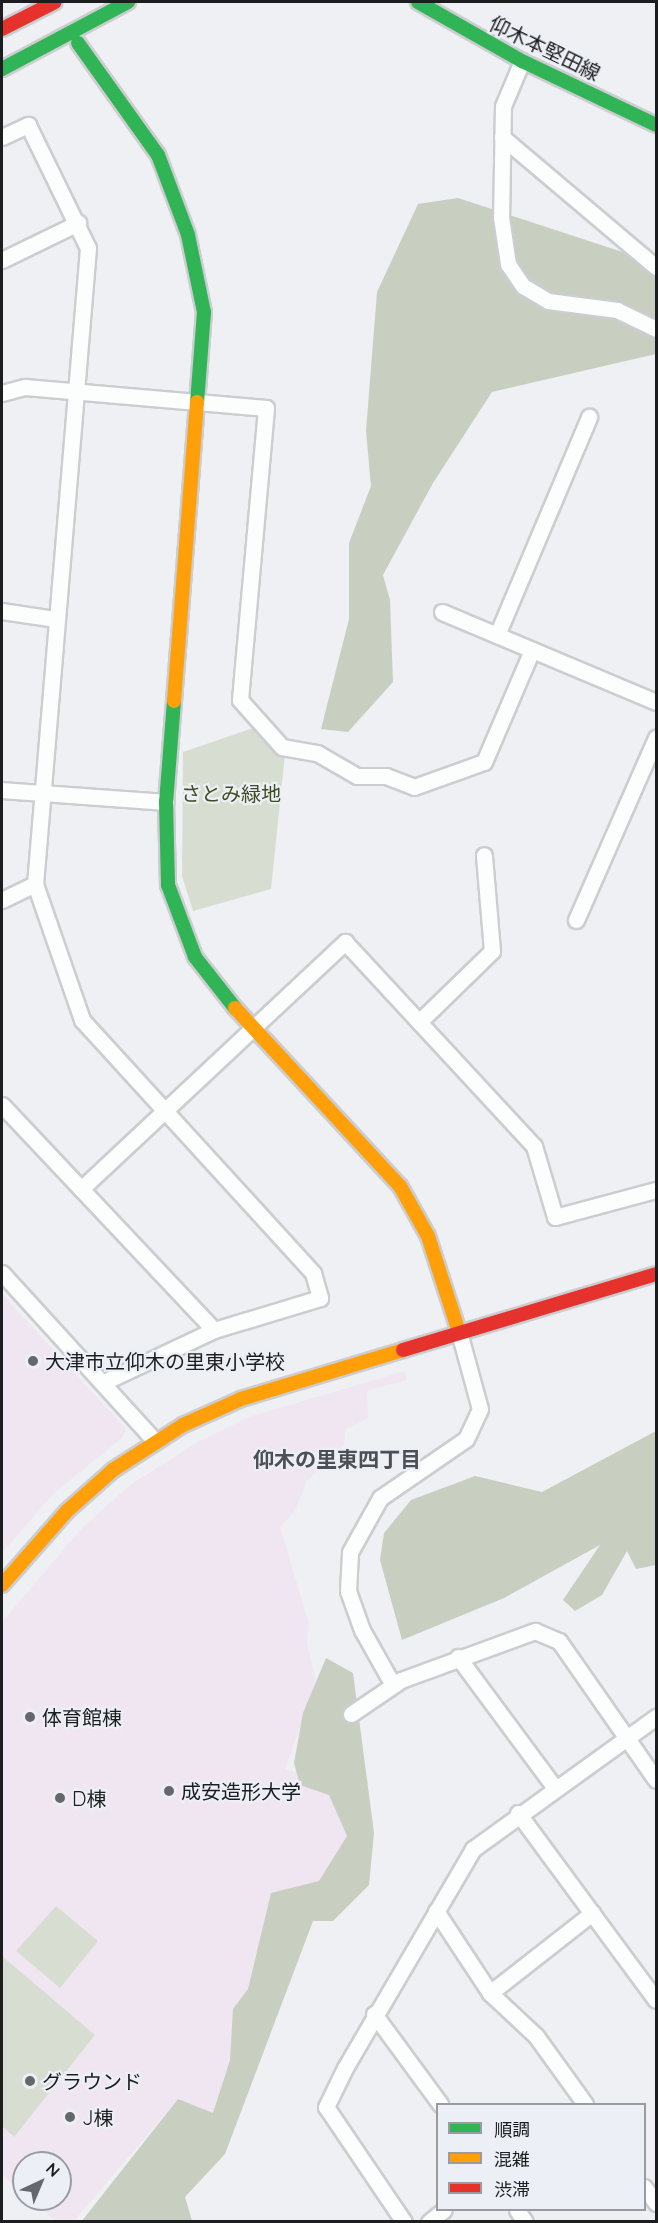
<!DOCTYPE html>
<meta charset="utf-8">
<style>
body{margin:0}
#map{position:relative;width:658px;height:2223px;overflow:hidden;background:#eef0f4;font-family:Quicksand,"Noto Sans JP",sans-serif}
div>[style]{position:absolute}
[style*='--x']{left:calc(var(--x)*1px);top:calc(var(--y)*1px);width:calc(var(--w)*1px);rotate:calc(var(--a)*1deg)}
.education>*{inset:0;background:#f0e6f1}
.green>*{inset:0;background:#d8ddd2}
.forest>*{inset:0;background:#c8cec0}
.roads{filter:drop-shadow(2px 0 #cccdd0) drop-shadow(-2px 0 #cccdd0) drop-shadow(0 2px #cccdd0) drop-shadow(0 -2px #cccdd0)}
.street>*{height:15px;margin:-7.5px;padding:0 7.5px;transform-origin:7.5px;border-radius:7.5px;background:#fcfdfd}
.fast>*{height:14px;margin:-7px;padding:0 7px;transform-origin:7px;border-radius:7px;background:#30b455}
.slow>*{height:14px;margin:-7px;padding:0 7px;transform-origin:7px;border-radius:7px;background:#ff9f0a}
.jam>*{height:14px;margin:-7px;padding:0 7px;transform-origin:7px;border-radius:7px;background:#e5322d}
.dots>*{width:16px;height:16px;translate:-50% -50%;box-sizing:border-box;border:3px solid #eceff6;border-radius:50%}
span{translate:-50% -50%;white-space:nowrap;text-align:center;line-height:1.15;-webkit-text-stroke:4.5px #eceff6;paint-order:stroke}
.street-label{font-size:20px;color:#1c1d1f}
.park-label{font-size:20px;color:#404d1e}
.poi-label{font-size:20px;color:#1c1d1f}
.left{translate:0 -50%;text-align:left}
.neighbourhood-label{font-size:21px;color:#4c4f54;font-weight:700}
.frame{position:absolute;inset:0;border:3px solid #1c1d1f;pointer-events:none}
.legend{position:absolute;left:436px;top:2103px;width:210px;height:108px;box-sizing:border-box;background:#eceff6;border:2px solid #999ba0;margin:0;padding:8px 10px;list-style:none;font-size:18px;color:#1c1d1f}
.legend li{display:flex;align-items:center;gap:12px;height:30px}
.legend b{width:30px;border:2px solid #999ba0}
.north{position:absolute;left:12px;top:2151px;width:60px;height:60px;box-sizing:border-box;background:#eceff6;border:2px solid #999ba0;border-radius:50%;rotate:44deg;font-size:16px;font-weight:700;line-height:24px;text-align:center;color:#1c1d1f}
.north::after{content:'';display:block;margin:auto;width:21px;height:27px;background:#66676a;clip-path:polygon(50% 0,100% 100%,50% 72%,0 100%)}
</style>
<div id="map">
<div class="education">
<i style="clip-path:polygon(2px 1294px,126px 1429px,123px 1437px,53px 1494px,2px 1553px)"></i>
<i style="clip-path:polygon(405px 1371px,407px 1380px,367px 1391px,368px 1418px,345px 1430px,344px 1444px,307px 1481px,295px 1511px,280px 1527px,309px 1624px,307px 1643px,316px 1683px,285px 1769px,331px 1783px,352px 1842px,231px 2036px,230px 2060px,213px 2113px,178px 2099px,74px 2221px,55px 2221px,31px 2199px,60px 2199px,60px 2163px,24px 2163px,24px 2194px,2px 2175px,2px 1622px,82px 1528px,130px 1485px,198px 1442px,249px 1417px)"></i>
</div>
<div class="green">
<i style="clip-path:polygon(256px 727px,285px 754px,271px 889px,193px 911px,182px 876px,183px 752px)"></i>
<i style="clip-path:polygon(56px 1906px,98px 1941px,60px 1988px,16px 1951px)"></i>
<i style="clip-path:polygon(2px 1956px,95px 2035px,14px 2137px,2px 2126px)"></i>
</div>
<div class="forest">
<i style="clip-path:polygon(458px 198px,656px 263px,656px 354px,492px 392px,433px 483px,383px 575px,390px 600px,393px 682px,348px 732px,321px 729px,349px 619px,349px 543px,371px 486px,366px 431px,377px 292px,418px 204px)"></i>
<i style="clip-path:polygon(656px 1431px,656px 1565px,636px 1569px,627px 1551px,602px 1595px,575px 1611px,563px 1600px,600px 1545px,504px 1598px,402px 1640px,380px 1560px,384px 1533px,411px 1500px,475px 1476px,542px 1492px)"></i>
<i style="clip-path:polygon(326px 1658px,353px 1673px,374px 1833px,369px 1885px,333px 1921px,313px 1921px,225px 2154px,185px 2197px,192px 2221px,81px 2222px,178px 2099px,213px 2113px,230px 2060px,233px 2009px,248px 1989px,271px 1893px,319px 1881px,347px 1836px,329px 1795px,300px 1785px,294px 1763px,303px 1713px)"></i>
</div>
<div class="roads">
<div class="street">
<i style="--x:522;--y:61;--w:49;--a:112.9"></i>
<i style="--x:503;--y:106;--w:111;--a:91"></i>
<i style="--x:501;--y:217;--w:48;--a:81.5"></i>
<i style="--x:508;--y:264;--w:27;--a:56"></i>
<i style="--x:523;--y:286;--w:29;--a:31"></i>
<i style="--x:548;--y:301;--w:70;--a:7.4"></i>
<i style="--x:617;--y:310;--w:43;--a:26"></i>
<i style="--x:2;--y:137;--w:29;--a:-25"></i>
<i style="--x:28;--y:125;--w:137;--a:64"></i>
<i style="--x:88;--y:248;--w:638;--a:94.76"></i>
<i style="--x:35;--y:884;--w:144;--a:70.9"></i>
<i style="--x:82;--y:1020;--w:343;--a:47.6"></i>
<i style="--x:313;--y:1273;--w:26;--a:74"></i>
<i style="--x:320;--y:1298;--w:111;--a:163.2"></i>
<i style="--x:214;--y:1330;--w:122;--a:154.7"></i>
<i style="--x:502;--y:137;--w:202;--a:40.2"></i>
<i style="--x:2;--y:260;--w:85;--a:-26"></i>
<i style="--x:2;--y:393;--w:24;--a:-15"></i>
<i style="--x:25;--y:387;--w:242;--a:5"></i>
<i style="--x:266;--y:408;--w:293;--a:95.1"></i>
<i style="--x:240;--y:700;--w:63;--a:48.2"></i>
<i style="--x:282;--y:747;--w:36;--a:10"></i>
<i style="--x:317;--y:753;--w:46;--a:29.9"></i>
<i style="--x:357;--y:776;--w:29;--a:0"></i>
<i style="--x:386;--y:776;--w:30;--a:21"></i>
<i style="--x:414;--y:787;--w:74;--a:-19.7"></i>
<i style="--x:484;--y:762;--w:122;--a:-66.8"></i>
<i style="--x:2;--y:611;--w:54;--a:8.6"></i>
<i style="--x:442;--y:612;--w:232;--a:22.8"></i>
<i style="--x:497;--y:635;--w:237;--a:-67.1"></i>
<i style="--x:2;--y:790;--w:164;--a:4.2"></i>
<i style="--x:2;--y:900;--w:37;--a:-26"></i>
<i style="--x:576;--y:920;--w:199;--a:-66.3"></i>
<i style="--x:419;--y:1022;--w:102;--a:-44.2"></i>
<i style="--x:492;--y:951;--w:96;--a:-94.8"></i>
<i style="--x:2;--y:1105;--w:309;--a:46.7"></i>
<i style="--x:81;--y:1189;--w:362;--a:-43.1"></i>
<i style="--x:345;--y:942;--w:278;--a:47.2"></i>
<i style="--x:534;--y:1146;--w:74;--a:73.5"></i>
<i style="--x:555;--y:1217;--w:105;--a:-15"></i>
<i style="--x:2;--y:1273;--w:226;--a:47.7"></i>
<i style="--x:458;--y:1657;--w:163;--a:53.5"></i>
<i style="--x:393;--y:1685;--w:63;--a:-119.4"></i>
<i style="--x:362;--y:1630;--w:41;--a:-109.7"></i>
<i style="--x:348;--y:1591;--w:39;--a:-87"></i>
<i style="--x:350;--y:1552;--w:62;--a:-60.9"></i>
<i style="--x:380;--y:1498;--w:104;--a:-34.5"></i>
<i style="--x:466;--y:1439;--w:33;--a:-65"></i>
<i style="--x:480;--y:1409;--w:80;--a:-105.3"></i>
<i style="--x:351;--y:1714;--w:60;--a:-34.2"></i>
<i style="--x:401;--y:1680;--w:143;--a:-20.1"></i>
<i style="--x:535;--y:1631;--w:26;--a:23"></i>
<i style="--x:559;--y:1641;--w:169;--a:55.1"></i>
<i style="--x:518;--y:1813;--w:232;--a:53.6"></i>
<i style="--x:436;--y:1911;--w:98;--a:56.6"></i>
<i style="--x:490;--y:1993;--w:63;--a:43.1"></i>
<i style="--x:536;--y:2036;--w:84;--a:54.2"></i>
<i style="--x:490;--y:1993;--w:130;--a:-38.1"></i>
<i style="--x:374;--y:2014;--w:112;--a:53.7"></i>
<i style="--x:644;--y:2187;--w:20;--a:53"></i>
<i style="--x:517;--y:2210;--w:14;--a:56"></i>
<i style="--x:404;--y:2222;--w:139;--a:-124.1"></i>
<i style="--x:326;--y:2107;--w:43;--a:-64"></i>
<i style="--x:345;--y:2068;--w:254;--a:-59.7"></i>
<i style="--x:473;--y:1849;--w:226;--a:-35.8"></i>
<i style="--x:429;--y:2222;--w:19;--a:-39"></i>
</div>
<div class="fast">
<i style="--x:418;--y:2;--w:120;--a:29.6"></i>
<i style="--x:522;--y:61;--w:148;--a:25.5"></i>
<i style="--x:78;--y:43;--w:138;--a:54.5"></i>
<i style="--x:158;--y:155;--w:85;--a:69.4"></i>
<i style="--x:188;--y:235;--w:79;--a:78.3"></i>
<i style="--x:204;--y:312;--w:90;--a:94.4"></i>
<i style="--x:2;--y:69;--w:143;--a:-28"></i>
<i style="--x:174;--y:701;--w:101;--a:94.5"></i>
<i style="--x:166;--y:802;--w:83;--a:88.6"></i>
<i style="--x:168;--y:885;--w:77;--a:69.4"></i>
<i style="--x:195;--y:957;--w:65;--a:51.9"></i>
</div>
<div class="slow">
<i style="--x:174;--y:701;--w:300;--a:-85.6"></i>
<i style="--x:235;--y:1008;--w:243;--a:47.2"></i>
<i style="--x:400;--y:1186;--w:57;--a:60.8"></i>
<i style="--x:428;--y:1236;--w:101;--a:72.1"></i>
<i style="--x:2;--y:1585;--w:98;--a:-48.7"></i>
<i style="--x:67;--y:1511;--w:62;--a:-41.7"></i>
<i style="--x:113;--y:1470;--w:83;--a:-32.7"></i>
<i style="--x:183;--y:1425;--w:64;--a:-24.1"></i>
<i style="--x:241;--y:1399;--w:169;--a:-16.8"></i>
</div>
<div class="jam">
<i style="--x:2;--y:29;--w:59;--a:-27"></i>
<i style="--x:403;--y:1350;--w:264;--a:-16.7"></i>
</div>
</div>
<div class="dots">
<i style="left:33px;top:1361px;background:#66676a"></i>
<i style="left:30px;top:1717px;background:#66676a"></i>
<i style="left:169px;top:1791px;background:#66676a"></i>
<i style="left:60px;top:1798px;background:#66676a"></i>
<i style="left:30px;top:2081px;background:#66676a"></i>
<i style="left:70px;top:2117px;background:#66676a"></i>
</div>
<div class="street-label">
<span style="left:545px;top:48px;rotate:26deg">仰木本堅田線</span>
</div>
<div class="park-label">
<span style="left:231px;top:793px">さとみ緑地</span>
</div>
<div class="poi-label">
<span class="left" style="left:45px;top:1361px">大津市立仰木の里東小学校</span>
<span class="left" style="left:42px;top:1717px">体育館棟</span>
<span class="left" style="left:181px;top:1791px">成安造形大学</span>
<span class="left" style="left:72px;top:1798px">D棟</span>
<span class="left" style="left:42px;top:2081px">グラウンド</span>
<span class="left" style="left:82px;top:2117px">J棟</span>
</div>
<div class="neighbourhood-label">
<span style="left:337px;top:1459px">仰木の里東四丁目</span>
</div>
<div class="frame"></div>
<ul class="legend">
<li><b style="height:8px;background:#30b455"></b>順調</li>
<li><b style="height:8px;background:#ff9f0a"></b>混雑</li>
<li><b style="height:8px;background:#e5322d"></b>渋滞</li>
</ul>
<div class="north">N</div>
</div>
